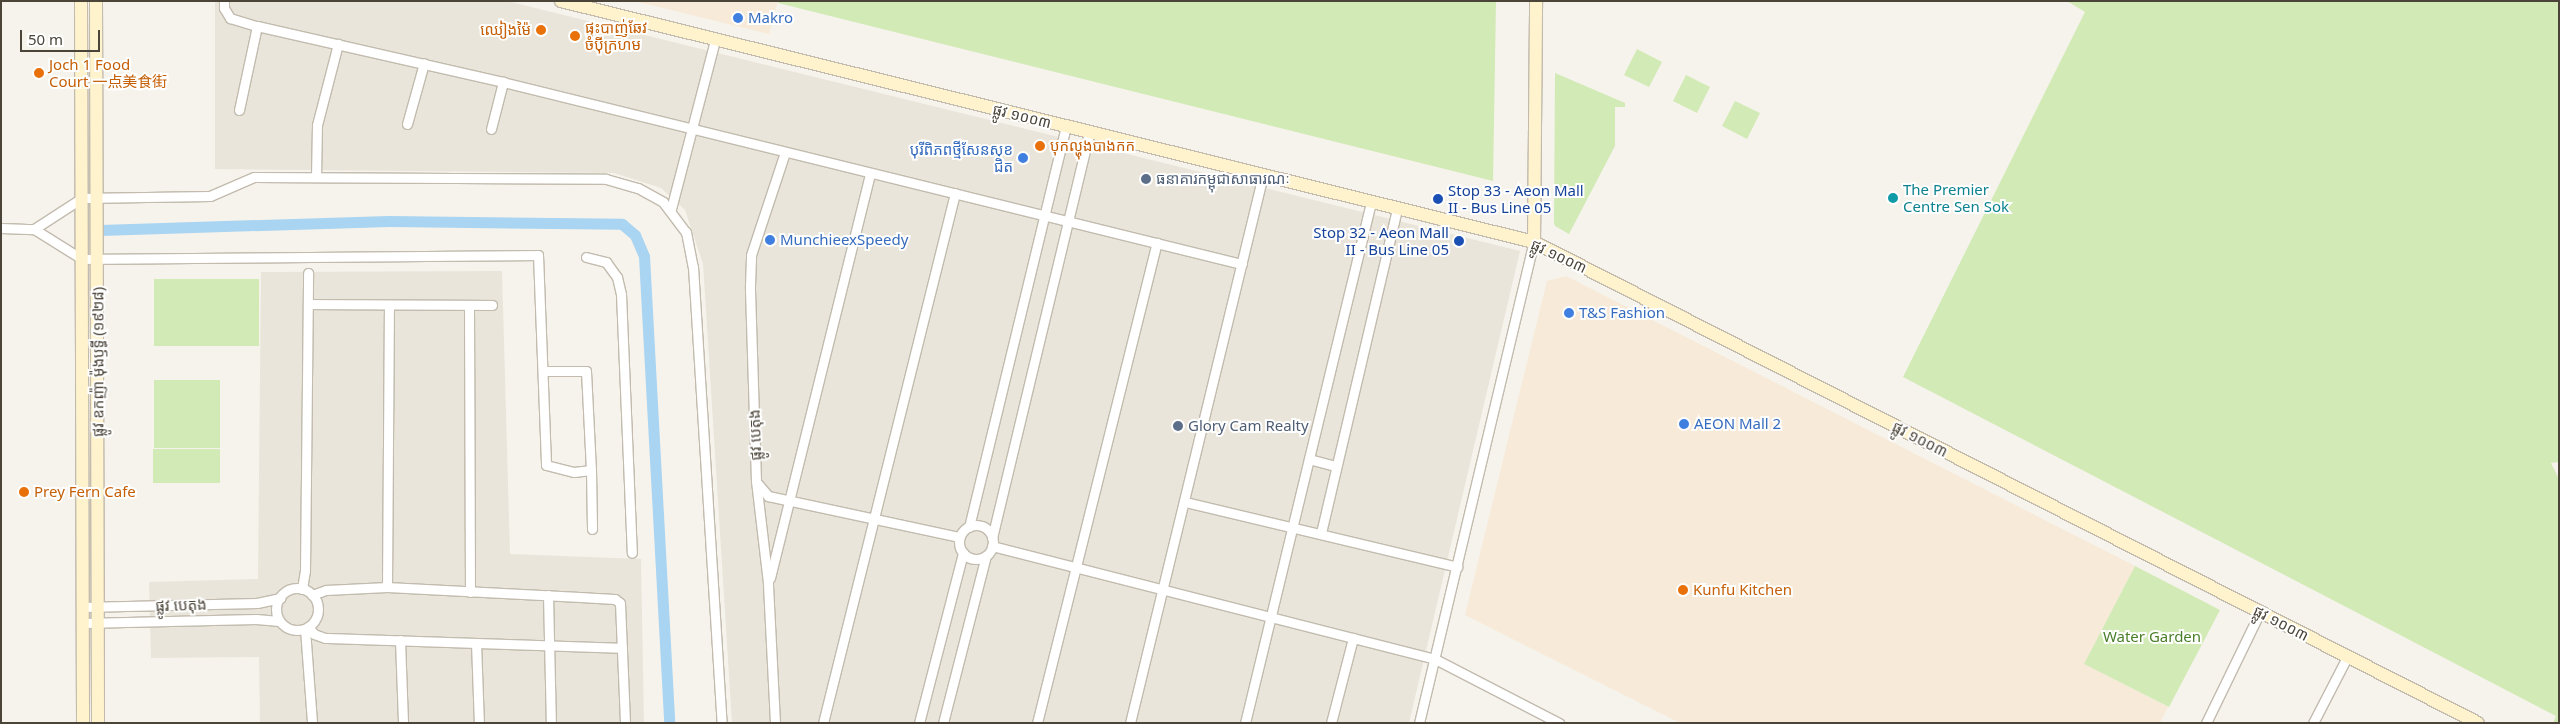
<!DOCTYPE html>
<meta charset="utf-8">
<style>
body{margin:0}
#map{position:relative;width:2560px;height:724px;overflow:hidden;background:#f6f3ec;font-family:"Noto Sans","Noto Sans SC","Noto Sans Khmer",sans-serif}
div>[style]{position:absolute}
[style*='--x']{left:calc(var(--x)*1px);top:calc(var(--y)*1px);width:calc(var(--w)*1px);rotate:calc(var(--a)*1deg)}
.residential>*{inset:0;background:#eae5da}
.commercial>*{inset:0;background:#f7ead8}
.green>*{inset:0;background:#d2eab5}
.canal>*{height:11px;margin:-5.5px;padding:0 5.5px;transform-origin:5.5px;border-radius:5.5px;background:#a9d4f2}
.roads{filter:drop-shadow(1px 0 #c2bbae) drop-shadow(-1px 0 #c2bbae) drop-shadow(0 1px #c2bbae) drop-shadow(0 -1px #c2bbae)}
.minor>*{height:9px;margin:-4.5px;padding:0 4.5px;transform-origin:4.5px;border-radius:4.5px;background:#fff}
.minor>.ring{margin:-4.5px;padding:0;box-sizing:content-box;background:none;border:9px solid #fff;border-radius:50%}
.secondary>*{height:12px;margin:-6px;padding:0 6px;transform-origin:6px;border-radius:6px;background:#fff3cd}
.dots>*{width:14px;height:14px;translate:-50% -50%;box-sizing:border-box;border:2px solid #fff;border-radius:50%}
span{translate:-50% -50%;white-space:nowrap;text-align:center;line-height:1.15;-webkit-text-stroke:4px #fff;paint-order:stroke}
.shop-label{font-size:15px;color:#366cbe}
.left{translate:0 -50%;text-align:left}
.right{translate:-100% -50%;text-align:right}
.food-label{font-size:15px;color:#c56008}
.street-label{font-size:15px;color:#4b4439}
.service-label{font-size:15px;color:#4e5e75}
.culture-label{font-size:15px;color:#0d838f}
.transit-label{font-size:15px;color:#164399}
.park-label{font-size:15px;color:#4a7f2a}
.frame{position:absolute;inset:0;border:2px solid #4b4439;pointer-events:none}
.scale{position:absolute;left:20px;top:30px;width:80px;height:22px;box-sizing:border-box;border:2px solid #4b4439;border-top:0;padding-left:6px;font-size:15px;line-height:18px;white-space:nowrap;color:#4b4439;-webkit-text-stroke:4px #fff;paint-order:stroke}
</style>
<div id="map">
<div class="residential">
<i style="clip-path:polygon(215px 1px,507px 1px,1520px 251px,1409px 723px,732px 723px,703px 264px,685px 210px,661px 188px,614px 173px,215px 169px)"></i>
<i style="clip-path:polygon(502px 271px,510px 554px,641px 559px,644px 723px,260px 723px,259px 657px,151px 658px,149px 582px,258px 579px,261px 272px)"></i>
</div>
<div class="commercial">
<i style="clip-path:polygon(634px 1px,778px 1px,769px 34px)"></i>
<i style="clip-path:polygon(1566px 276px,2135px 566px,2084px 664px,2168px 707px,2160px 723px,1680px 723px,1465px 615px,1547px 281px)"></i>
</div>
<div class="green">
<i style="clip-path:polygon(779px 1px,1496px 1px,1493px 181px,778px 3px)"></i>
<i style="clip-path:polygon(2067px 1px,2559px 1px,2559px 462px,2551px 463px,2559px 479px,2559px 723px,2553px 723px,2556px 716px,1903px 377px,2085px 12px)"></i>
<i style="clip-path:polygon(1637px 49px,1662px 62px,1649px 87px,1624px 75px)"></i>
<i style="clip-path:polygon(1555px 73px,1625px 103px,1625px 107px,1615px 107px,1615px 146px,1569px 234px,1555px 226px,1554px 222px)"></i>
<i style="clip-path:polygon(1686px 75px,1710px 87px,1697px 113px,1673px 101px)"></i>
<i style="clip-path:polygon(1735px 101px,1760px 113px,1747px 139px,1722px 126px)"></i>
<i style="clip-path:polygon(154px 279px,259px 279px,259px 346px,154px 346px)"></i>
<i style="clip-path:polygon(154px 380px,220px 380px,220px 448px,154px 448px)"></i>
<i style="clip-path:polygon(153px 449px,220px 449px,220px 483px,153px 483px)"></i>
<i style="clip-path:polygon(2135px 566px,2220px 610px,2169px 707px,2084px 664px)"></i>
</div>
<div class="canal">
<i style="--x:100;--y:230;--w:289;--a:-1.8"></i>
<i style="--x:389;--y:221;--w:233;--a:0.7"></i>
<i style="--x:622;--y:224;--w:17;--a:40"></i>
<i style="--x:635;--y:235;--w:23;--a:67"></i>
<i style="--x:644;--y:256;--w:468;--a:86.9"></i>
</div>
<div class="roads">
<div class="minor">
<i style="--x:224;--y:1;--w:7;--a:90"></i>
<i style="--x:224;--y:8;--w:12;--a:59"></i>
<i style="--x:230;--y:18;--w:28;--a:17"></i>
<i style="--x:257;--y:26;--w:252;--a:12.8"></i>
<i style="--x:503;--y:82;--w:761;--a:13.84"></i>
<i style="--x:239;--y:110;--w:86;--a:-77.9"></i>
<i style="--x:407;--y:124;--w:63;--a:-74.4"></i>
<i style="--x:491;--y:129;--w:49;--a:-75.7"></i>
<i style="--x:316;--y:177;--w:52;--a:-88.9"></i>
<i style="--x:317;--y:125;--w:84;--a:-75.5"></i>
<i style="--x:671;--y:209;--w:175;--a:-75.4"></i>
<i style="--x:1;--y:228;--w:33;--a:2"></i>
<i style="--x:34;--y:229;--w:57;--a:32"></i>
<i style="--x:82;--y:259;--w:456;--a:-0.5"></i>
<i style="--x:538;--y:255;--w:210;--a:87.8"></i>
<i style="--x:546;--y:465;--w:29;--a:14"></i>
<i style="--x:574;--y:472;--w:17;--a:-7"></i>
<i style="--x:591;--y:470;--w:99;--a:-92.9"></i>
<i style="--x:586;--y:371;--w:42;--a:180"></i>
<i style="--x:34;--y:229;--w:57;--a:-32.9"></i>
<i style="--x:82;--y:198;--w:128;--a:-0.9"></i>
<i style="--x:210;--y:196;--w:48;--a:-23.4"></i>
<i style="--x:254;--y:177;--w:352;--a:0.3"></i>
<i style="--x:606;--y:179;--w:33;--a:16"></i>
<i style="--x:638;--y:188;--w:29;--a:29"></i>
<i style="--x:663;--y:202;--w:38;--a:53"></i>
<i style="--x:686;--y:232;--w:36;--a:79"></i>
<i style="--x:693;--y:267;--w:457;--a:86.4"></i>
<i style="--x:586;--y:257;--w:21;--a:14"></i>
<i style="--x:606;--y:262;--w:19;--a:54"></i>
<i style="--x:617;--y:277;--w:17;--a:77"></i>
<i style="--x:621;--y:294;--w:259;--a:87.6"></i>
<i style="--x:308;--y:304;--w:184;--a:0.3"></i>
<i style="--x:469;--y:305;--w:287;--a:89.8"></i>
<i style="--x:1309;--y:459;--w:28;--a:15"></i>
<i style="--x:591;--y:470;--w:59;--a:89"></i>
<i style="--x:758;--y:484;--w:16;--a:50"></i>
<i style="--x:768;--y:496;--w:196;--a:12.1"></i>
<i style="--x:1185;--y:502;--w:280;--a:13.4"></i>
<i class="ring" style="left:959px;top:525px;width:25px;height:25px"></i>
<i style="--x:969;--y:527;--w:412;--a:-76.4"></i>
<i style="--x:1321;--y:533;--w:333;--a:-76.8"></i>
<i style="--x:992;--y:538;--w:416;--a:-76.5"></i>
<i style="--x:992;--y:546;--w:457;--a:14.3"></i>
<i style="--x:1435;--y:659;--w:140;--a:27.3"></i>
<i style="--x:770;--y:578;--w:417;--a:-76.1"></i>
<i style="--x:387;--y:587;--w:282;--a:-89.6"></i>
<i class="ring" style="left:276px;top:588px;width:33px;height:33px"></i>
<i style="--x:302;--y:589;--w:18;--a:-81"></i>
<i style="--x:305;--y:571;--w:298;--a:-89.4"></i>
<i style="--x:312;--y:595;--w:15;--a:-20"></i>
<i style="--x:326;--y:590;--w:61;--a:-2.8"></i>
<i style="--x:387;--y:587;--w:228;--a:3"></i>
<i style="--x:615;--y:599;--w:6;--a:39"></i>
<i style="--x:620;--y:603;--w:120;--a:87.6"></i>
<i style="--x:548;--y:595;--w:128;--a:88.7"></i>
<i style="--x:83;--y:607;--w:174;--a:-1.3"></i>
<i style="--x:257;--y:603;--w:24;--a:-12"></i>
<i style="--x:83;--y:623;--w:173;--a:-1.3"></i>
<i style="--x:256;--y:619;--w:23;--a:5"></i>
<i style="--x:308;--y:627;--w:9;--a:49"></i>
<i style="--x:314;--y:634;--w:12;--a:20"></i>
<i style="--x:325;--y:638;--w:297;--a:1.9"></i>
<i style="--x:305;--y:629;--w:94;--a:85.7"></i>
<i style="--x:400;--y:640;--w:83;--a:87.9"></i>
<i style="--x:476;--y:643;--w:80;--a:87.9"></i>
<i style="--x:775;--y:723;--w:140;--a:-92.9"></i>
<i style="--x:768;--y:583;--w:103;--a:-96.7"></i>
<i style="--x:756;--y:481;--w:195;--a:-91.8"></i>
<i style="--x:750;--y:286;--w:31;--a:-88"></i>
<i style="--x:751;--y:255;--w:108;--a:-71.7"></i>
<i style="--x:823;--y:723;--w:546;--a:-76.01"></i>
<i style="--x:919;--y:723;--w:176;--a:-75.5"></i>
<i style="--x:943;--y:723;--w:172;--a:-75.6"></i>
<i style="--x:1037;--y:723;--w:495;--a:-76"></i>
<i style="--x:1130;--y:723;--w:564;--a:-76.36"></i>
<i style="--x:1245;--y:723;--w:536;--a:-76.4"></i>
<i style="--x:1331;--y:723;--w:88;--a:-75.5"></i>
<i style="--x:1419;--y:723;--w:495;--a:-76.6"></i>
<i style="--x:2206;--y:723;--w:123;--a:-64.1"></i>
<i style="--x:2313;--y:723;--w:74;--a:-62.7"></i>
</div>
<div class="secondary">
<i style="--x:81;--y:1;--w:722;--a:89.84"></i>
<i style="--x:96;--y:1;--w:722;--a:89.84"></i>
<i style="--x:561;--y:1;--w:1002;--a:13.91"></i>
<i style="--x:1534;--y:242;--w:1059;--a:27"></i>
<i style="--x:1534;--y:242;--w:241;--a:-89.5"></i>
</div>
</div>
<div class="dots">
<i style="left:738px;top:18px;background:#3f7fe0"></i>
<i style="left:541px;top:30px;background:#e8710a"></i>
<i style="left:575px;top:36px;background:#e8710a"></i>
<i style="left:39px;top:73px;background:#e8710a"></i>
<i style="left:1040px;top:146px;background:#e8710a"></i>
<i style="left:1023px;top:158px;background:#3f7fe0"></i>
<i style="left:1146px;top:179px;background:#5c6f8a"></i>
<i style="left:1893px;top:198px;background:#0f9aa8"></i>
<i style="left:1438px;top:199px;background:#1a4fb4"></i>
<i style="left:770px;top:240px;background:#3f7fe0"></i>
<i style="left:1459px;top:241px;background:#1a4fb4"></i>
<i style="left:1569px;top:313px;background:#3f7fe0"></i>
<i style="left:1684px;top:424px;background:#3f7fe0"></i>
<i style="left:1178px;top:426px;background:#5c6f8a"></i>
<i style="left:24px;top:492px;background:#e8710a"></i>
<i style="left:1683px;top:590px;background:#e8710a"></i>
</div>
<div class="shop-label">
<span class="left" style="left:748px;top:18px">Makro</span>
<span class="right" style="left:1013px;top:158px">បុរីពិភពថ្មីសែនសុខ<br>ជិត</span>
<span class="left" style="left:780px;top:240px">MunchieexSpeedy</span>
<span class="left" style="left:1579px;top:313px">T&amp;S Fashion</span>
<span class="left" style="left:1694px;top:424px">AEON Mall 2</span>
</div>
<div class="food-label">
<span class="left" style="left:585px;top:36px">ផ្ទះបាញ់ឆែវ<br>ចំប៉ីក្រហម</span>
<span class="right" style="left:531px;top:30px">ឈៀងម៉ៃ</span>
<span class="left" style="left:49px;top:73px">Joch 1 Food<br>Court 一点美食街</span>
<span class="left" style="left:1050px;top:146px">បុកល្ហុងបាងកក</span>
<span class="left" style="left:34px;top:492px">Prey Fern Cafe</span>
<span class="left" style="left:1693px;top:590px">Kunfu Kitchen</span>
</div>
<div class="street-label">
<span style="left:1022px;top:116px;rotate:14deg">ផ្លូវ ១០០៣</span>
<span style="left:1559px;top:256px;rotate:25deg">ផ្លូវ ១០០៣</span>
<span style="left:98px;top:362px;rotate:-90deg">ផ្លូវ ឧកញ៉ា ម៉ុងឫទ្ធី (១៩២៨)</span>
<span style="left:755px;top:435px;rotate:-92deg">ផ្លូវ បេតុង</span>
<span style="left:1920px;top:439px;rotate:27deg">ផ្លូវ ១០០៣</span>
<span style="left:181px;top:605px;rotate:-2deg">ផ្លូវ បេតុង</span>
<span style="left:2281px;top:623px;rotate:27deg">ផ្លូវ ១០០៣</span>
</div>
<div class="service-label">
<span class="left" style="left:1156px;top:179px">ធនាគារកម្ពុជាសាធារណៈ</span>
<span class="left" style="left:1188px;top:426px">Glory Cam Realty</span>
</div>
<div class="culture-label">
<span class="left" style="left:1903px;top:198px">The Premier<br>Centre Sen Sok</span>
</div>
<div class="transit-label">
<span class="left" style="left:1448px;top:199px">Stop 33 - Aeon Mall<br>II - Bus Line 05</span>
<span class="right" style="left:1449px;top:241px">Stop 32 - Aeon Mall<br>II - Bus Line 05</span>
</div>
<div class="park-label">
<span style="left:2152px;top:637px">Water Garden</span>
</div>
<div class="frame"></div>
<div class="scale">50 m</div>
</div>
